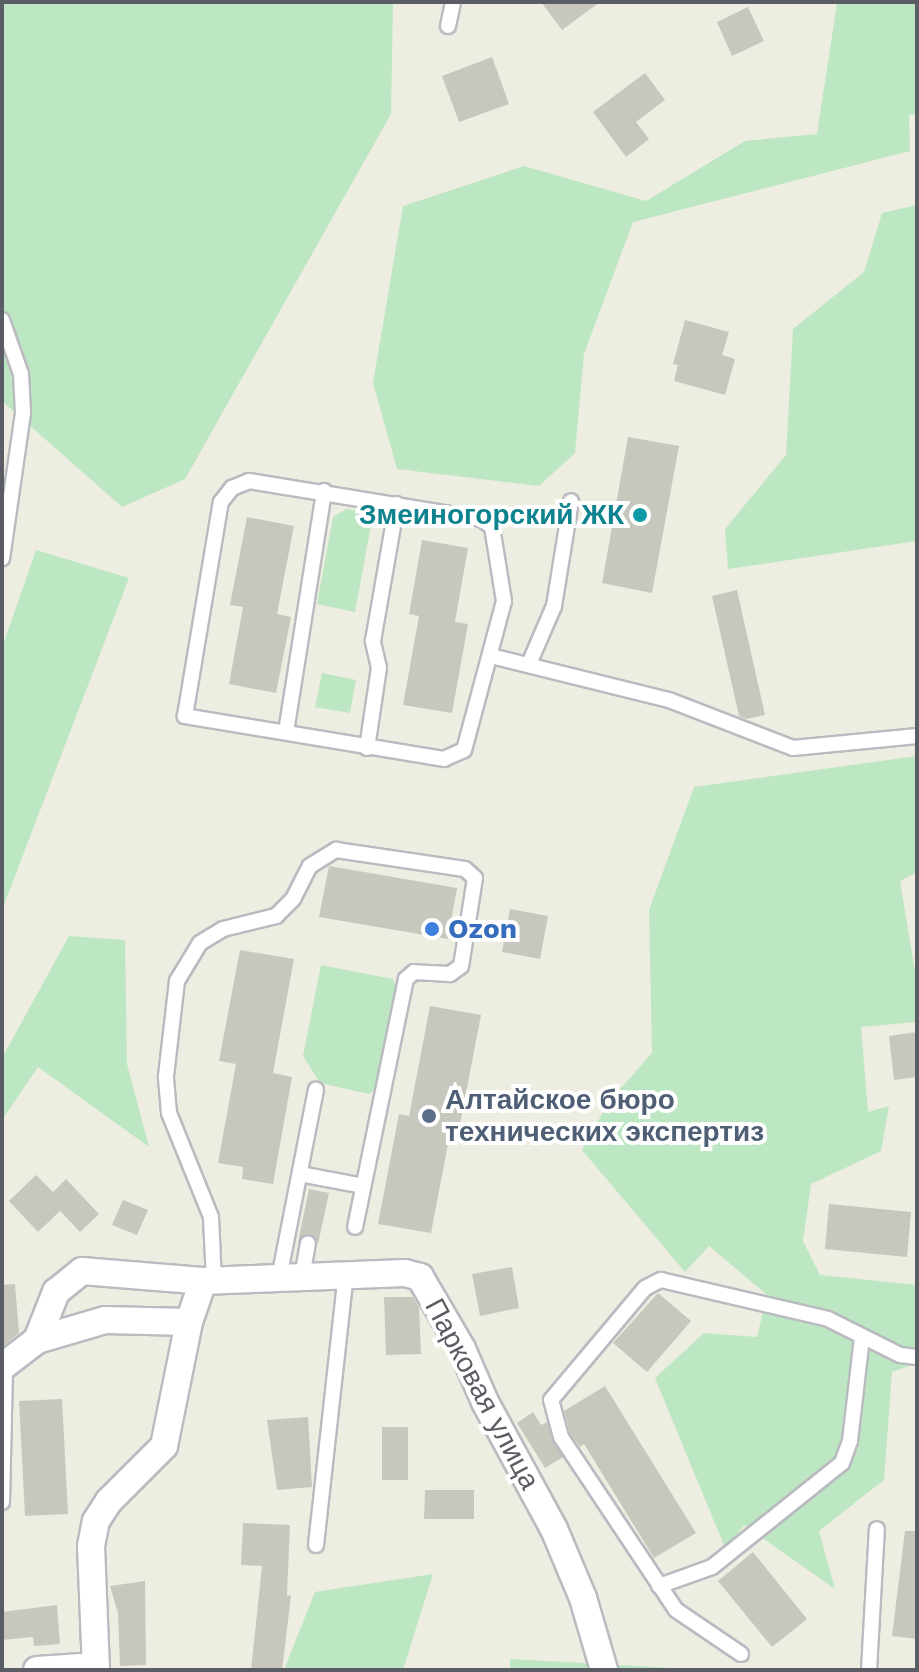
<!DOCTYPE html>
<meta charset="utf-8">
<style>
body{margin:0}
#map{position:relative;width:919px;height:1672px;overflow:hidden;background:#eeede1;font-family:"Work Sans",sans-serif}
div>[style]{position:absolute}
[style*='--x']{left:calc(var(--x)*1px);top:calc(var(--y)*1px);width:calc(var(--w)*1px);rotate:calc(var(--a)*1deg)}
.green>*{inset:0;background:#bce7c2}
.building>*{inset:0;background:#c8c7be}
.roads{filter:drop-shadow(2px 0 #b9bbc1) drop-shadow(-2px 0 #b9bbc1) drop-shadow(0 2px #b9bbc1) drop-shadow(0 -2px #b9bbc1)}
.lane>*{height:14px;margin:-7px;padding:0 7px;transform-origin:7px;border-radius:7px;background:#fff}
.street>*{height:26px;margin:-13px;padding:0 13px;transform-origin:13px;border-radius:13px;background:#fff}
.dots>*{width:22px;height:22px;translate:-50% -50%;box-sizing:border-box;border:4px solid #fff;border-radius:50%}
span{translate:-50% -50%;white-space:nowrap;text-align:center;line-height:1.15;-webkit-text-stroke:8px #fff;paint-order:stroke}
.culture-label{font-size:28px;color:#0d838f;font-weight:700}
.right{translate:-100% -50%;text-align:right}
.shop-label{font-size:28px;color:#366cbe;font-weight:700}
.left{translate:0 -50%;text-align:left}
.service-label{font-size:28px;color:#4e5e75;font-weight:700}
.street-label{font-size:28px;color:#5a5d63}
.frame{position:absolute;inset:0;border:4px solid #5a5d63;pointer-events:none}
</style>
<div id="map">
<div class="green">
<i style="clip-path:polygon(2px 2px,393px 2px,391px 114px,185px 479px,122px 507px,2px 401px)"></i>
<i style="clip-path:polygon(917px 2px,917px 115px,909px 115px,910px 151px,633px 222px,584px 354px,575px 453px,539px 486px,397px 469px,373px 383px,403px 206px,524px 166px,646px 201px,745px 141px,817px 134px,837px 3px)"></i>
<i style="clip-path:polygon(917px 205px,917px 541px,728px 569px,725px 529px,786px 455px,793px 329px,864px 272px,882px 213px)"></i>
<i style="clip-path:polygon(346px 509px,365px 512px,372px 520px,355px 612px,317px 604px,333px 517px)"></i>
<i style="clip-path:polygon(36px 550px,129px 578px,2px 910px,2px 648px)"></i>
<i style="clip-path:polygon(322px 673px,356px 680px,350px 713px,315px 707px)"></i>
<i style="clip-path:polygon(917px 756px,917px 872px,900px 881px,917px 983px,917px 1022px,861px 1027px,868px 1112px,889px 1106px,881px 1151px,811px 1184px,803px 1241px,820px 1275px,917px 1285px,917px 1363px,892px 1372px,884px 1480px,819px 1531px,835px 1589px,744px 1525px,726px 1550px,655px 1378px,704px 1333px,757px 1337px,767px 1295px,709px 1246px,685px 1272px,582px 1150px,608px 1103px,652px 1053px,649px 910px,694px 787px)"></i>
<i style="clip-path:polygon(69px 936px,125px 940px,127px 1064px,149px 1147px,38px 1067px,2px 1120px,2px 1058px)"></i>
<i style="clip-path:polygon(321px 965px,393px 979px,396px 987px,375px 1089px,369px 1094px,320px 1083px,303px 1056px)"></i>
<i style="clip-path:polygon(433px 1574px,403px 1670px,284px 1670px,315px 1592px)"></i>
<i style="clip-path:polygon(510px 1659px,709px 1670px,510px 1670px)"></i>
</div>
<div class="building">
<i style="clip-path:polygon(541px 2px,600px 2px,562px 30px)"></i>
<i style="clip-path:polygon(748px 7px,764px 41px,732px 56px,717px 22px)"></i>
<i style="clip-path:polygon(492px 57px,509px 104px,459px 122px,442px 76px)"></i>
<i style="clip-path:polygon(645px 73px,665px 100px,636px 122px,649px 139px,626px 157px,593px 112px)"></i>
<i style="clip-path:polygon(685px 320px,729px 332px,722px 355px,735px 359px,725px 395px,674px 381px,678px 365px,673px 364px)"></i>
<i style="clip-path:polygon(628px 437px,679px 446px,652px 593px,602px 583px)"></i>
<i style="clip-path:polygon(247px 517px,294px 526px,277px 614px,291px 617px,276px 693px,229px 684px,243px 607px,230px 605px)"></i>
<i style="clip-path:polygon(422px 540px,468px 548px,455px 622px,468px 624px,452px 713px,403px 705px,419px 616px,409px 614px)"></i>
<i style="clip-path:polygon(737px 590px,765px 715px,746px 719px,739px 716px,712px 596px)"></i>
<i style="clip-path:polygon(329px 866px,457px 888px,448px 939px,319px 917px)"></i>
<i style="clip-path:polygon(510px 909px,548px 916px,540px 959px,502px 952px)"></i>
<i style="clip-path:polygon(240px 950px,294px 959px,273px 1073px,292px 1077px,273px 1184px,242px 1179px,243px 1167px,218px 1163px,236px 1064px,219px 1061px)"></i>
<i style="clip-path:polygon(430px 1006px,481px 1015px,460px 1124px,452px 1123px,431px 1233px,378px 1224px,399px 1114px,409px 1116px)"></i>
<i style="clip-path:polygon(917px 1032px,917px 1077px,894px 1080px,889px 1036px)"></i>
<i style="clip-path:polygon(36px 1175px,53px 1192px,66px 1179px,99px 1214px,80px 1232px,60px 1211px,38px 1232px,9px 1201px)"></i>
<i style="clip-path:polygon(309px 1189px,329px 1193px,318px 1244px,309px 1234px,298px 1242px)"></i>
<i style="clip-path:polygon(123px 1200px,148px 1210px,137px 1235px,112px 1225px)"></i>
<i style="clip-path:polygon(829px 1204px,911px 1212px,907px 1257px,825px 1249px)"></i>
<i style="clip-path:polygon(512px 1267px,519px 1308px,480px 1316px,472px 1274px)"></i>
<i style="clip-path:polygon(15px 1284px,19px 1333px,2px 1347px,2px 1285px)"></i>
<i style="clip-path:polygon(658px 1293px,691px 1321px,647px 1372px,613px 1343px)"></i>
<i style="clip-path:polygon(384px 1297px,413px 1297px,419px 1307px,421px 1354px,386px 1355px)"></i>
<i style="clip-path:polygon(605px 1386px,696px 1533px,654px 1558px,584px 1444px,580px 1447px,570px 1433px,564px 1411px)"></i>
<i style="clip-path:polygon(62px 1399px,68px 1514px,25px 1516px,19px 1401px)"></i>
<i style="clip-path:polygon(533px 1412px,541px 1425px,547px 1422px,563px 1457px,545px 1468px,517px 1423px)"></i>
<i style="clip-path:polygon(308px 1417px,312px 1487px,277px 1490px,267px 1420px)"></i>
<i style="clip-path:polygon(382px 1427px,408px 1427px,408px 1480px,382px 1480px)"></i>
<i style="clip-path:polygon(425px 1490px,474px 1490px,474px 1519px,424px 1519px)"></i>
<i style="clip-path:polygon(243px 1523px,290px 1525px,287px 1595px,291px 1596px,282px 1670px,251px 1670px,262px 1566px,241px 1565px)"></i>
<i style="clip-path:polygon(905px 1531px,917px 1531px,917px 1639px,892px 1636px)"></i>
<i style="clip-path:polygon(753px 1552px,807px 1619px,772px 1647px,718px 1581px)"></i>
<i style="clip-path:polygon(145px 1581px,146px 1665px,120px 1666px,118px 1613px,110px 1586px)"></i>
<i style="clip-path:polygon(57px 1605px,60px 1644px,34px 1646px,33px 1637px,2px 1640px,2px 1612px)"></i>
</div>
<div class="roads">
<div class="lane">
<i style="--x:448;--y:26;--w:25;--a:-78"></i>
<i style="--x:2;--y:320;--w:57;--a:70.6"></i>
<i style="--x:21;--y:374;--w:39;--a:87"></i>
<i style="--x:23;--y:413;--w:147;--a:98.2"></i>
<i style="--x:249;--y:481;--w:236;--a:9.3"></i>
<i style="--x:482;--y:519;--w:13;--a:39"></i>
<i style="--x:492;--y:527;--w:75;--a:80.8"></i>
<i style="--x:504;--y:601;--w:154;--a:105"></i>
<i style="--x:464;--y:750;--w:22;--a:156"></i>
<i style="--x:444;--y:759;--w:263;--a:-170.6"></i>
<i style="--x:185;--y:716;--w:217;--a:-80.5"></i>
<i style="--x:221;--y:502;--w:18;--a:-52"></i>
<i style="--x:232;--y:488;--w:18;--a:-22"></i>
<i style="--x:491;--y:656;--w:183;--a:13.9"></i>
<i style="--x:669;--y:700;--w:133;--a:21.2"></i>
<i style="--x:793;--y:748;--w:125;--a:-5.5"></i>
<i style="--x:529;--y:664;--w:63;--a:-66.7"></i>
<i style="--x:554;--y:606;--w:106;--a:-80.8"></i>
<i style="--x:286;--y:732;--w:244;--a:-81"></i>
<i style="--x:367;--y:748;--w:81;--a:-81.5"></i>
<i style="--x:379;--y:668;--w:28;--a:-103"></i>
<i style="--x:373;--y:641;--w:139;--a:-80.1"></i>
<i style="--x:300;--y:1174;--w:64;--a:10.8"></i>
<i style="--x:302;--y:1277;--w:34;--a:-80"></i>
<i style="--x:279;--y:1278;--w:192;--a:-78.9"></i>
<i style="--x:214;--y:1281;--w:64;--a:-92.7"></i>
<i style="--x:211;--y:1217;--w:112;--a:-112"></i>
<i style="--x:169;--y:1113;--w:37;--a:-95"></i>
<i style="--x:166;--y:1076;--w:96;--a:-83.4"></i>
<i style="--x:177;--y:981;--w:44;--a:-58.8"></i>
<i style="--x:200;--y:943;--w:27;--a:-31"></i>
<i style="--x:223;--y:929;--w:55;--a:-13.8"></i>
<i style="--x:276;--y:916;--w:24;--a:-45"></i>
<i style="--x:293;--y:899;--w:37;--a:-63"></i>
<i style="--x:310;--y:866;--w:31;--a:-32"></i>
<i style="--x:336;--y:850;--w:130;--a:8.4"></i>
<i style="--x:465;--y:869;--w:13;--a:42"></i>
<i style="--x:475;--y:878;--w:89;--a:99"></i>
<i style="--x:461;--y:966;--w:14;--a:144"></i>
<i style="--x:450;--y:974;--w:36;--a:-177"></i>
<i style="--x:414;--y:972;--w:11;--a:139"></i>
<i style="--x:406;--y:979;--w:253;--a:101.6"></i>
<i style="--x:2;--y:1502;--w:137;--a:-88.7"></i>
<i style="--x:316;--y:1545;--w:273;--a:-83.7"></i>
<i style="--x:659;--y:1586;--w:56;--a:-19.7"></i>
<i style="--x:712;--y:1567;--w:166;--a:-38.7"></i>
<i style="--x:842;--y:1463;--w:23;--a:-70"></i>
<i style="--x:850;--y:1441;--w:105;--a:-83.4"></i>
<i style="--x:741;--y:1654;--w:78;--a:-145.9"></i>
<i style="--x:676;--y:1610;--w:208;--a:-123.6"></i>
<i style="--x:561;--y:1437;--w:38;--a:-105"></i>
<i style="--x:551;--y:1400;--w:146;--a:-50"></i>
<i style="--x:645;--y:1288;--w:18;--a:-27"></i>
<i style="--x:661;--y:1280;--w:171;--a:13.1"></i>
<i style="--x:828;--y:1319;--w:80;--a:26.6"></i>
<i style="--x:900;--y:1355;--w:17;--a:7"></i>
<i style="--x:869;--y:1670;--w:141;--a:-86.8"></i>
</div>
<div class="street">
<i style="--x:37;--y:1340;--w:71;--a:-16.4"></i>
<i style="--x:105;--y:1320;--w:84;--a:1.4"></i>
<i style="--x:2;--y:1367;--w:44;--a:-37.6"></i>
<i style="--x:37;--y:1340;--w:52;--a:-68.4"></i>
<i style="--x:56;--y:1292;--w:33;--a:-39"></i>
<i style="--x:82;--y:1271;--w:121;--a:4.7"></i>
<i style="--x:37;--y:1670;--w:59;--a:-3.9"></i>
<i style="--x:96;--y:1670;--w:124;--a:-92.3"></i>
<i style="--x:91;--y:1546;--w:25;--a:-79"></i>
<i style="--x:96;--y:1521;--w:24;--a:-57"></i>
<i style="--x:109;--y:1501;--w:78;--a:-45"></i>
<i style="--x:164;--y:1446;--w:126;--a:-78.6"></i>
<i style="--x:189;--y:1322;--w:43;--a:-71.1"></i>
<i style="--x:203;--y:1281;--w:202;--a:-2.3"></i>
<i style="--x:405;--y:1273;--w:16;--a:15"></i>
<i style="--x:420;--y:1277;--w:83;--a:59.7"></i>
<i style="--x:462;--y:1349;--w:58;--a:66.5"></i>
<i style="--x:485;--y:1402;--w:145;--a:61.5"></i>
<i style="--x:554;--y:1529;--w:75;--a:67.2"></i>
<i style="--x:583;--y:1598;--w:75;--a:73.7"></i>
</div>
</div>
<div class="dots">
<i style="left:640px;top:515px;background:#0f9aa8"></i>
<i style="left:432px;top:929px;background:#3f7fe0"></i>
<i style="left:429px;top:1116px;background:#5c6f8a"></i>
</div>
<div class="culture-label">
<span class="right" style="left:624px;top:515px">Змеиногорский ЖК</span>
</div>
<div class="shop-label">
<span class="left" style="left:448px;top:929px">Ozon</span>
</div>
<div class="service-label">
<span class="left" style="left:445px;top:1116px">Алтайское бюро<br>технических экспертиз</span>
</div>
<div class="street-label">
<span style="left:482px;top:1394px;rotate:62deg">Парковая улица</span>
</div>
<div class="frame"></div>
</div>
